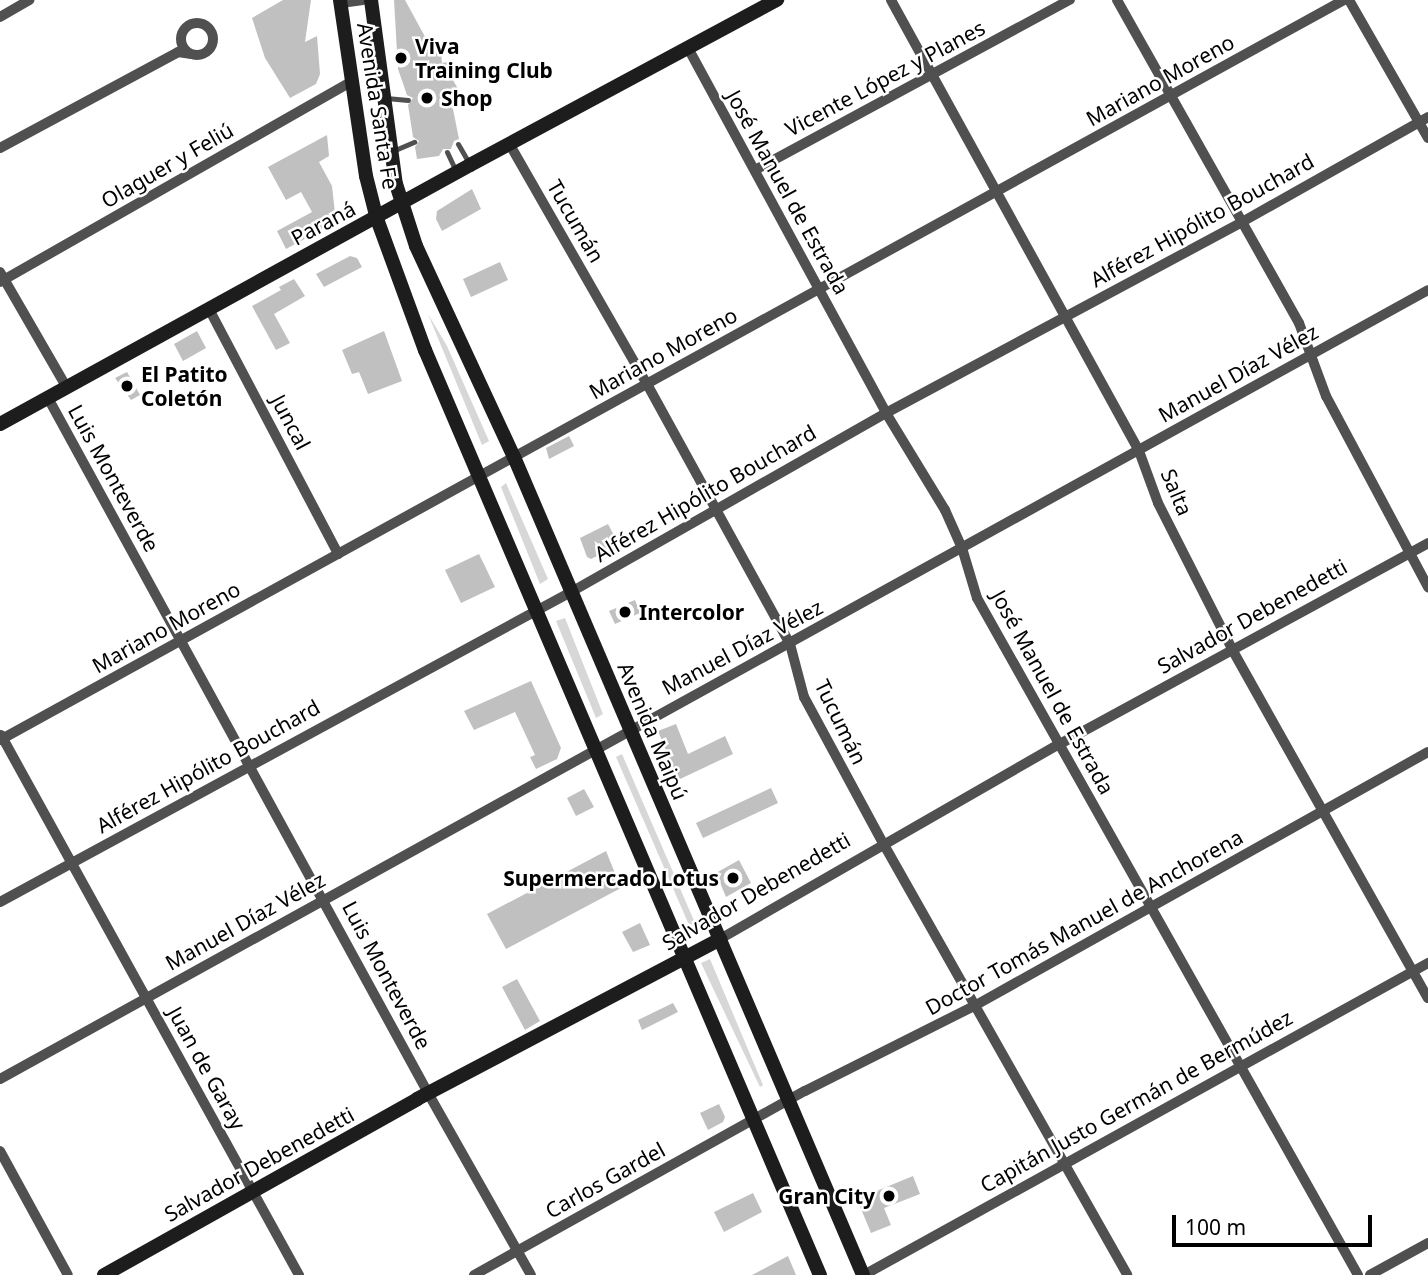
<!DOCTYPE html>
<meta charset="utf-8">
<style>
body{margin:0}
#map{position:relative;width:1428px;height:1275px;overflow:hidden;background:#fff;font-family:"Noto Sans",sans-serif}
div>[style]{position:absolute}
[style*='--x']{left:calc(var(--x)*1px);top:calc(var(--y)*1px);width:calc(var(--w)*1px);rotate:calc(var(--a)*1deg)}
.green>*{inset:0;background:#d7d7d7}
.building>*{inset:0;background:#c0c0c0}
.lane>*{height:5px;margin:-2.5px;padding:0 2.5px;transform-origin:2.5px;border-radius:2.5px;background:#505050}
.street>*{height:10px;margin:-5px;padding:0 5px;transform-origin:5px;border-radius:5px;background:#505050}
.street>.ring{margin:-5px;padding:0;box-sizing:content-box;background:none;border:10px solid #505050;border-radius:50%}
.secondary>*{height:14px;margin:-7px;padding:0 7px;transform-origin:7px;border-radius:7px;background:#1d1d1d}
.dots>*{width:19px;height:19px;translate:-50% -50%;box-sizing:border-box;border:4px solid #fff;border-radius:50%}
span{translate:-50% -50%;white-space:nowrap;text-align:center;line-height:1.15;-webkit-text-stroke:5px #fff;paint-order:stroke}
.poi-label{font-size:21px;color:#000;font-weight:700}
.left{translate:0 -50%;text-align:left}
.right{translate:-100% -50%;text-align:right}
.street-label{font-size:21px;color:#000}
.scale{position:absolute;left:1172px;top:1215px;width:200px;height:32px;box-sizing:border-box;border:4px solid #000;border-top:0;padding-left:9px;font-size:21px;line-height:24px;white-space:nowrap;color:#000;-webkit-text-stroke:5px #fff;paint-order:stroke}
</style>
<div id="map">
<div class="green">
<i style="clip-path:polygon(428px 314px,447px 346px,489px 441px,482px 445px)"></i>
<i style="clip-path:polygon(506px 483px,548px 579px,540px 584px,501px 487px)"></i>
<i style="clip-path:polygon(565px 618px,603px 714px,596px 718px,556px 621px)"></i>
<i style="clip-path:polygon(622px 754px,695px 923px,689px 925px,616px 757px)"></i>
<i style="clip-path:polygon(710px 959px,763px 1085px,760px 1087px,701px 963px)"></i>
</div>
<div class="building">
<i style="clip-path:polygon(283px 0,311px 0,305px 42px,317px 36px,320px 74px,316px 84px,290px 98px,265px 58px,252px 18px)"></i>
<i style="clip-path:polygon(394px 0,405px 0,429px 44px,440px 42px,442px 63px,448px 62px,454px 82px,466px 102px,452px 104px,459px 139px,454px 141px,451px 149px,443px 149px,439px 156px,417px 159px,415px 147px,419px 141px,413px 137px,408px 105px,413px 98px,407px 95px,398px 69px)"></i>
<i style="clip-path:polygon(327px 135px,329px 156px,319px 162px,332px 186px,336px 222px,286px 249px,277px 231px,312px 212px,301px 192px,286px 200px,268px 167px)"></i>
<i style="clip-path:polygon(472px 189px,481px 209px,442px 231px,436px 219px,437px 211px)"></i>
<i style="clip-path:polygon(350px 256px,357px 258px,362px 267px,324px 287px,316px 274px)"></i>
<i style="clip-path:polygon(500px 262px,508px 280px,471px 297px,463px 279px)"></i>
<i style="clip-path:polygon(294px 279px,305px 296px,274px 314px,290px 343px,276px 350px,252px 306px,281px 290px,279px 287px)"></i>
<i style="clip-path:polygon(197px 331px,206px 348px,183px 361px,174px 344px)"></i>
<i style="clip-path:polygon(384px 331px,402px 381px,368px 394px,359px 372px,352px 374px,342px 350px)"></i>
<i style="clip-path:polygon(127px 372px,140px 395px,131px 400px,115px 378px)"></i>
<i style="clip-path:polygon(569px 436px,574px 446px,549px 459px,546px 448px)"></i>
<i style="clip-path:polygon(608px 524px,619px 545px,591px 559px,587px 557px,580px 538px)"></i>
<i style="clip-path:polygon(479px 554px,495px 587px,461px 603px,445px 570px)"></i>
<i style="clip-path:polygon(635px 600px,640px 613px,615px 624px,609px 611px)"></i>
<i style="clip-path:polygon(531px 681px,561px 748px,557px 759px,536px 769px,530px 757px,535px 755px,515px 712px,474px 730px,464px 711px)"></i>
<i style="clip-path:polygon(676px 724px,688px 754px,725px 736px,733px 754px,678px 780px,658px 731px)"></i>
<i style="clip-path:polygon(771px 788px,778px 803px,703px 838px,696px 823px)"></i>
<i style="clip-path:polygon(584px 789px,594px 807px,576px 816px,567px 798px)"></i>
<i style="clip-path:polygon(606px 851px,621px 888px,506px 949px,487px 914px)"></i>
<i style="clip-path:polygon(739px 860px,751px 883px,726px 897px,716px 873px)"></i>
<i style="clip-path:polygon(640px 923px,650px 945px,633px 952px,622px 932px)"></i>
<i style="clip-path:polygon(517px 979px,540px 1021px,525px 1030px,502px 987px)"></i>
<i style="clip-path:polygon(673px 1003px,678px 1012px,642px 1030px,638px 1020px)"></i>
<i style="clip-path:polygon(719px 1104px,725px 1117px,723px 1122px,708px 1130px,700px 1113px)"></i>
<i style="clip-path:polygon(913px 1176px,920px 1194px,884px 1208px,891px 1225px,871px 1233px,857px 1199px)"></i>
<i style="clip-path:polygon(753px 1193px,762px 1212px,724px 1232px,714px 1212px)"></i>
<i style="clip-path:polygon(788px 1256px,796px 1275px,752px 1275px)"></i>
</div>
<div class="lane">
<i style="--x:386;--y:98;--w:22;--a:5"></i>
<i style="--x:458;--y:144;--w:22;--a:60"></i>
<i style="--x:395;--y:150;--w:21;--a:-23"></i>
<i style="--x:447;--y:152;--w:21;--a:65"></i>
</div>
<div class="street">
<i style="--x:891;--y:0;--w:515;--a:61.19"></i>
<i style="--x:1139;--y:451;--w:55;--a:69.9"></i>
<i style="--x:1158;--y:503;--w:166;--a:63.1"></i>
<i style="--x:1233;--y:651;--w:398;--a:60.7"></i>
<i style="--x:1117;--y:0;--w:371;--a:60.6"></i>
<i style="--x:1299;--y:323;--w:78;--a:69.7"></i>
<i style="--x:1326;--y:396;--w:217;--a:61.9"></i>
<i style="--x:1349;--y:0;--w:159;--a:60.2"></i>
<i style="--x:341;--y:3;--w:22;--a:-8"></i>
<i style="--x:0;--y:17;--w:34;--a:-30"></i>
<i class="ring" style="left:181px;top:23px;width:22px;height:22px"></i>
<i style="--x:688;--y:48;--w:415;--a:61.5"></i>
<i style="--x:886;--y:413;--w:114;--a:58.7"></i>
<i style="--x:945;--y:510;--w:42;--a:65.9"></i>
<i style="--x:962;--y:548;--w:52;--a:73.3"></i>
<i style="--x:977;--y:598;--w:777;--a:60.63"></i>
<i style="--x:510;--y:145;--w:275;--a:60.2"></i>
<i style="--x:647;--y:384;--w:297;--a:61.2"></i>
<i style="--x:790;--y:644;--w:55;--a:75.2"></i>
<i style="--x:804;--y:697;--w:166;--a:61.6"></i>
<i style="--x:883;--y:843;--w:496;--a:60.5"></i>
<i style="--x:0;--y:148;--w:202;--a:-28.3"></i>
<i style="--x:178;--y:52;--w:12;--a:9"></i>
<i style="--x:755;--y:170;--w:358;--a:-28.4"></i>
<i style="--x:0;--y:272;--w:134;--a:60"></i>
<i style="--x:0;--y:282;--w:405;--a:-29.7"></i>
<i style="--x:209;--y:309;--w:277;--a:62.2"></i>
<i style="--x:48;--y:398;--w:792;--a:61.33"></i>
<i style="--x:428;--y:1093;--w:209;--a:60.5"></i>
<i style="--x:1;--y:735;--w:617;--a:61.11"></i>
<i style="--x:0;--y:740;--w:1534;--a:-28.84"></i>
<i style="--x:0;--y:902;--w:650;--a:-28.5"></i>
<i style="--x:571;--y:592;--w:362;--a:-29.6"></i>
<i style="--x:886;--y:413;--w:404;--a:-28.2"></i>
<i style="--x:1242;--y:222;--w:214;--a:-29.4"></i>
<i style="--x:720;--y:939;--w:390;--a:-29.9"></i>
<i style="--x:1058;--y:745;--w:422;--a:-28.6"></i>
<i style="--x:0;--y:1079;--w:1631;--a:-28.92"></i>
<i style="--x:0;--y:1151;--w:141;--a:61.3"></i>
<i style="--x:474;--y:1275;--w:379;--a:-29.1"></i>
<i style="--x:805;--y:1091;--w:191;--a:-26.7"></i>
<i style="--x:976;--y:1005;--w:518;--a:-29.24"></i>
<i style="--x:864;--y:1275;--w:645;--a:-28.95"></i>
<i style="--x:1370;--y:1275;--w:66;--a:-28.9"></i>
</div>
<div class="secondary">
<i style="--x:340;--y:0;--w:178;--a:81.6"></i>
<i style="--x:366;--y:176;--w:44;--a:75.7"></i>
<i style="--x:377;--y:219;--w:140;--a:69.9"></i>
<i style="--x:425;--y:350;--w:1006;--a:66.88"></i>
<i style="--x:371;--y:0;--w:186;--a:82.3"></i>
<i style="--x:396;--y:184;--w:65;--a:72.1"></i>
<i style="--x:416;--y:246;--w:233;--a:65.1"></i>
<i style="--x:514;--y:457;--w:889;--a:66.89"></i>
<i style="--x:0;--y:424;--w:537;--a:-28.86"></i>
<i style="--x:470;--y:165;--w:349;--a:-28.3"></i>
<i style="--x:104;--y:1275;--w:359;--a:-29.3"></i>
<i style="--x:417;--y:1099;--w:343;--a:-27.8"></i>
</div>
<div class="dots">
<i style="left:401px;top:58px;background:#000"></i>
<i style="left:427px;top:98px;background:#000"></i>
<i style="left:127px;top:386px;background:#000"></i>
<i style="left:625px;top:612px;background:#000"></i>
<i style="left:733px;top:878px;background:#000"></i>
<i style="left:889px;top:1196px;background:#000"></i>
</div>
<div class="poi-label">
<span class="left" style="left:415px;top:58px">Viva<br>Training Club</span>
<span class="left" style="left:441px;top:98px">Shop</span>
<span class="left" style="left:141px;top:386px">El Patito<br>Coletón</span>
<span class="left" style="left:639px;top:612px">Intercolor</span>
<span class="right" style="left:719px;top:878px">Supermercado Lotus</span>
<span class="right" style="left:875px;top:1196px">Gran City</span>
</div>
<div class="street-label">
<span style="left:885px;top:78px;rotate:-28deg">Vicente López y Planes</span>
<span style="left:1160px;top:80px;rotate:-29deg">Mariano Moreno</span>
<span style="left:378px;top:106px;rotate:81deg">Avenida Santa Fe</span>
<span style="left:167px;top:165px;rotate:-30deg">Olaguer y Feliú</span>
<span style="left:788px;top:192px;rotate:61deg">José Manuel de Estrada</span>
<span style="left:1202px;top:220px;rotate:-29deg">Alférez Hipólito Bouchard</span>
<span style="left:576px;top:221px;rotate:60deg">Tucumán</span>
<span style="left:323px;top:223px;rotate:-28deg">Paraná</span>
<span style="left:663px;top:353px;rotate:-29deg">Mariano Moreno</span>
<span style="left:1238px;top:373px;rotate:-29deg">Manuel Díaz Vélez</span>
<span style="left:291px;top:422px;rotate:62deg">Juncal</span>
<span style="left:114px;top:478px;rotate:61deg">Luis Monteverde</span>
<span style="left:1177px;top:492px;rotate:67deg">Salta</span>
<span style="left:705px;top:493px;rotate:-30deg">Alférez Hipólito Bouchard</span>
<span style="left:1252px;top:616px;rotate:-29deg">Salvador Debenedetti</span>
<span style="left:166px;top:627px;rotate:-29deg">Mariano Moreno</span>
<span style="left:742px;top:647px;rotate:-28deg">Manuel Díaz Vélez</span>
<span style="left:1053px;top:692px;rotate:61deg">José Manuel de Estrada</span>
<span style="left:841px;top:722px;rotate:64deg">Tucumán</span>
<span style="left:653px;top:731px;rotate:67deg">Avenida Maipú</span>
<span style="left:208px;top:766px;rotate:-29deg">Alférez Hipólito Bouchard</span>
<span style="left:756px;top:891px;rotate:-30deg">Salvador Debenedetti</span>
<span style="left:245px;top:921px;rotate:-29deg">Manuel Díaz Vélez</span>
<span style="left:1084px;top:922px;rotate:-29deg">Doctor Tomás Manuel de Anchorena</span>
<span style="left:387px;top:975px;rotate:62deg">Luis Monteverde</span>
<span style="left:207px;top:1068px;rotate:61deg">Juan de Garay</span>
<span style="left:1136px;top:1101px;rotate:-29deg">Capitán Justo Germán de Bermúdez</span>
<span style="left:259px;top:1164px;rotate:-29deg">Salvador Debenedetti</span>
<span style="left:605px;top:1180px;rotate:-29deg">Carlos Gardel</span>
</div>
<div class="scale">100 m</div>
</div>
